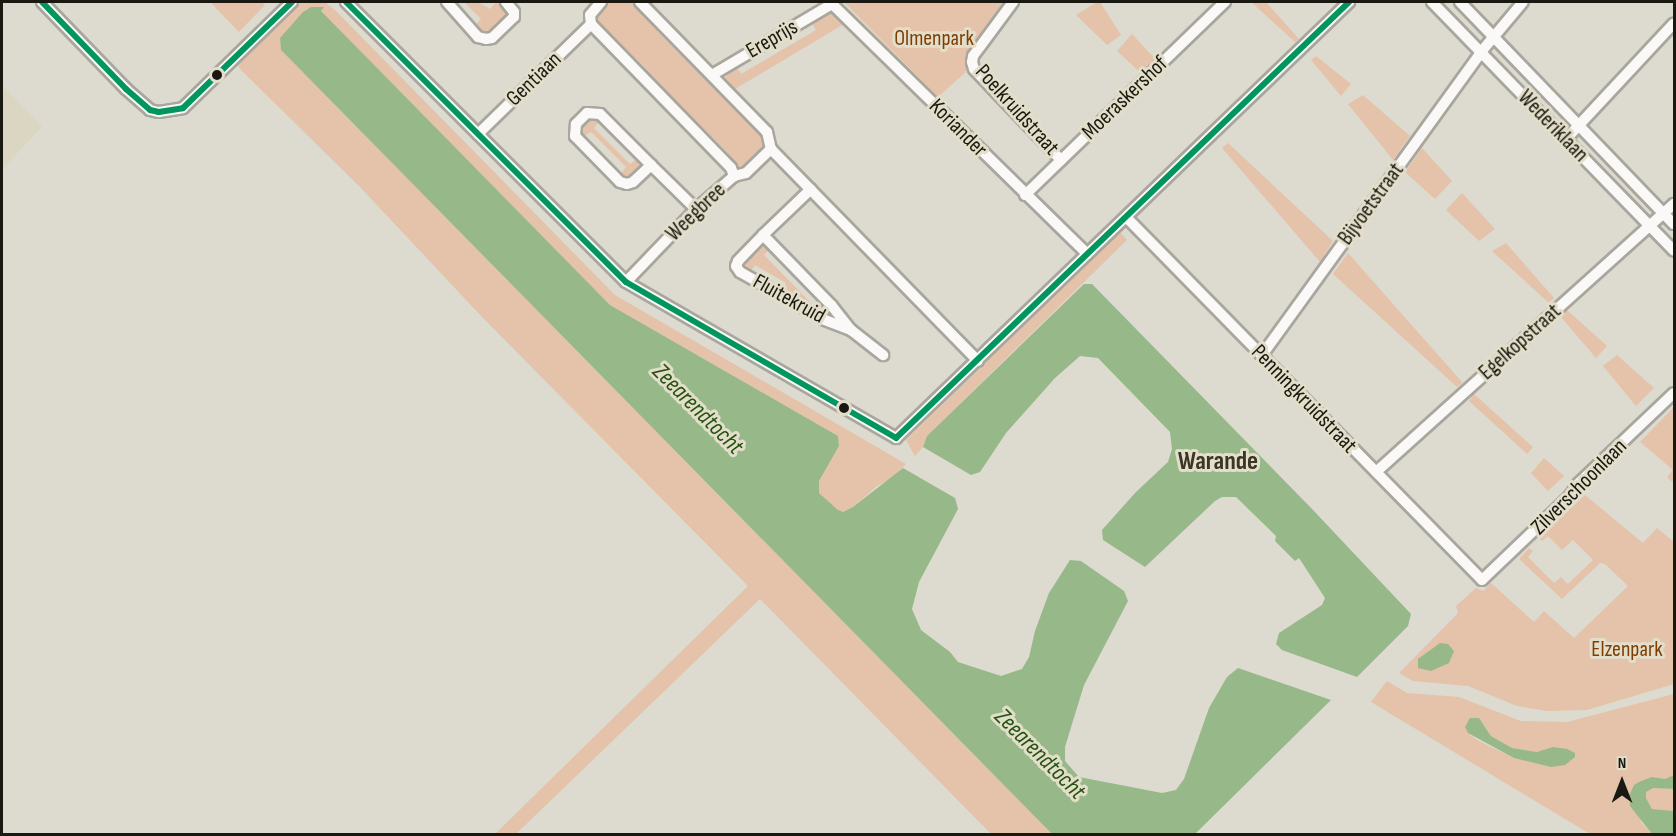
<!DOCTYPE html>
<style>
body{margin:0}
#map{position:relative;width:1676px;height:836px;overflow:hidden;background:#dddacf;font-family:"Sofia Sans Condensed",sans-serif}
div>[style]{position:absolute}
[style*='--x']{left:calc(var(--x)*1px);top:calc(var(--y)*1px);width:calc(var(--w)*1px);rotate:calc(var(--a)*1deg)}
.built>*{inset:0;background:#dbd6c2}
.green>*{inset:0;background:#e4c3aa}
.water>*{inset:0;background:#97b888}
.roads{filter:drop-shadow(2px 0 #a8a69d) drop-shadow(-2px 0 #a8a69d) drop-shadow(0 2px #a8a69d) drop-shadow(0 -2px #a8a69d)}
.minor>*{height:10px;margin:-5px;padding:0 5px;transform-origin:5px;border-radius:5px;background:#faf9f8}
.bus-1>*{height:6px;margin:-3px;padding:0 3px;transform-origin:3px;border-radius:3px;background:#00965e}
.dots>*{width:16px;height:16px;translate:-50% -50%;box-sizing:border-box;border:3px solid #e3dec9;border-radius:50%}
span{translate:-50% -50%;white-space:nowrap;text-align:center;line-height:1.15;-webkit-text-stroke:6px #e3dec9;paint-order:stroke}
.street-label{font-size:22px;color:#1a1911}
.park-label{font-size:22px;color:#7e3d02}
.water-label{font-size:24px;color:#255412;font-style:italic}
.quarter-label{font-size:26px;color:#3a3524;font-weight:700}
.frame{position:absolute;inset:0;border:3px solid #1a1911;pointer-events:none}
.north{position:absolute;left:1592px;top:752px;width:60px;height:60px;-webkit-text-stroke:4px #e3dec9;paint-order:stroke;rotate:0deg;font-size:16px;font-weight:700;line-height:24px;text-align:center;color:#1a1911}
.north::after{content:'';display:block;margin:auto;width:21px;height:27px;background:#1a1911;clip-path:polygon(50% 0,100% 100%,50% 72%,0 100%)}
</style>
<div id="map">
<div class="built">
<i style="clip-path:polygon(2px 85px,42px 127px,2px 169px)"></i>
</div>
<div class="green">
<i style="clip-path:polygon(210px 2px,262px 2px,265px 5px,239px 32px)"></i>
<i style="clip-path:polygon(300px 2px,325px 2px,336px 11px,615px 295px,906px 464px,892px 478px,877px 486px,853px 507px,843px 512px,838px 510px,819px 493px,819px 481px,839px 446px,838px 436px,610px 305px,320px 11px,323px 8px,307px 9px,280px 38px,281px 50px,1052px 834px,991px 834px,760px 599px,516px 834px,495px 834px,748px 586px,482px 317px,360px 187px,241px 70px,237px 64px)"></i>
<i style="clip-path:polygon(464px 2px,478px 2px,490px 9px,496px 2px,507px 10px,506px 18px,493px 32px,480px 32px,474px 26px,481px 19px)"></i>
<i style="clip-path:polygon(608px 2px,635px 2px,660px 28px,657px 31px,685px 59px,688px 57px,765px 135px,765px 148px,747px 166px,740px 168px,733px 165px,725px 157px,728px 153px,700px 125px,697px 128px,642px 71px,645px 68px,617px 40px,614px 42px,595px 21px,597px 12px)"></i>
<i style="clip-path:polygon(844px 2px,1004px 2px,969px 53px,965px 61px,969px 69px,938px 97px)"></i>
<i style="clip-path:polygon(1097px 2px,1100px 2px,1121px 35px,1107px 45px,1076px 15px)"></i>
<i style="clip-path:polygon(1251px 2px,1266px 2px,1299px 39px,1295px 42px)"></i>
<i style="clip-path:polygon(825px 14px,835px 14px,844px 24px,735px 89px,725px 79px,729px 69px,736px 66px,741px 74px,816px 30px,811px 22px)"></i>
<i style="clip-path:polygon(1132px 34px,1156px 60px,1142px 74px,1117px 51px)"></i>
<i style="clip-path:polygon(1316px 56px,1351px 84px,1341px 96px,1311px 60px)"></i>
<i style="clip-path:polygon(1363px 95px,1410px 136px,1393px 160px,1348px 104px)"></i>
<i style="clip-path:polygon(590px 119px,600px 121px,594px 128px,630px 164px,637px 159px,640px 166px,632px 176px,625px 178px,620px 175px,626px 167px,591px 132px,583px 137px,581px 129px)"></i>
<i style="clip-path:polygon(1228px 143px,1333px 241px,1320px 262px,1222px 148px)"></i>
<i style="clip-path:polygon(1422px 148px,1452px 181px,1435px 199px,1405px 172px)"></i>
<i style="clip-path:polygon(1462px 193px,1495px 229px,1479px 241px,1446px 210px)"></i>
<i style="clip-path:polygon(1120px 232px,1127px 240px,927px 436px,923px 447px,915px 456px,906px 440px)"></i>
<i style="clip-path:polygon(1506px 243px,1554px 298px,1549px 303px,1492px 251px)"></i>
<i style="clip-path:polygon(765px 246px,770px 249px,764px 255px,813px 305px,819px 299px,830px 310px,829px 315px,782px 290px,786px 283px,755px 265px,750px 272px,746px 269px,746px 259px,757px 248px)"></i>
<i style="clip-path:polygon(1348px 253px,1462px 382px,1462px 383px,1457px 387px,1333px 274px)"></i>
<i style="clip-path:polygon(1567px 310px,1607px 346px,1596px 358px,1560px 316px)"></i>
<i style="clip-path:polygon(1617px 355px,1654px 388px,1636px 406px,1603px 366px)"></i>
<i style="clip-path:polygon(1474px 394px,1533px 447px,1527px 454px,1469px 401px)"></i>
<i style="clip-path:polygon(1674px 407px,1674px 478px,1672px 482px,1667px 477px,1673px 470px,1640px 442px)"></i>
<i style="clip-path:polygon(1544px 458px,1564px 476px,1548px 491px,1531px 473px)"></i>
<i style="clip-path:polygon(1585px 495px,1643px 543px,1657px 528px,1674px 542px,1674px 684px,1587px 710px,1547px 711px,1517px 706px,1468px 686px,1413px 681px,1399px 673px,1458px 613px,1456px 606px,1476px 588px,1483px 591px,1491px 583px,1534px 622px,1544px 611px,1574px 638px,1628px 586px,1605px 564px,1600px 563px,1562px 599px,1519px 559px,1529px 548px,1533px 551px,1528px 557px,1554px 583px,1561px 577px,1568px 584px,1593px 560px,1573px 540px,1562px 550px,1548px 536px,1542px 541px,1539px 538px)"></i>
<i style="clip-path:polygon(evenodd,1387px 681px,1407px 693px,1459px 697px,1521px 721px,1567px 722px,1674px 694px,1674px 775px,1665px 779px,1652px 777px,1641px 781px,1641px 822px,1652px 834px,1590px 834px,1371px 702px,1387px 681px,1484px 725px,1491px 736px,1512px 748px,1537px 752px,1553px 747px,1575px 753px,1551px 767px,1514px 758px,1477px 740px,1468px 733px,1465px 727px,1484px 725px)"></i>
<i style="clip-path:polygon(1653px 788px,1674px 789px,1674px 811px,1652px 809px,1646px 798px,1646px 791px)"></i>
</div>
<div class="water">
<i style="clip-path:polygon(311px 7px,324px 7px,321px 11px,610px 305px,838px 436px,839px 446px,819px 481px,819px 493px,838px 510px,843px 512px,853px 507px,903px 468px,955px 498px,958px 509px,919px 582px,912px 609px,921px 630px,950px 652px,958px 662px,1001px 676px,1022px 669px,1029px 657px,1035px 631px,1049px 593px,1070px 560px,1081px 561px,1124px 591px,1128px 601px,1084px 685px,1065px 747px,1065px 761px,1079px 777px,1162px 793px,1176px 790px,1184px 779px,1209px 708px,1227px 677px,1238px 668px,1331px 700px,1195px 834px,1052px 834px,281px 50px,280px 38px,303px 12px)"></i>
<i style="clip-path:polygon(1084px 284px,1092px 284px,1313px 510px,1411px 614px,1408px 626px,1357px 677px,1282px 650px,1276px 644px,1279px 633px,1322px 605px,1325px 598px,1299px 558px,1295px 561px,1275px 541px,1276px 536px,1236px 497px,1222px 497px,1215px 501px,1145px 567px,1103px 540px,1102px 530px,1136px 492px,1168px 462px,1172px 449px,1170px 432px,1098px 358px,1080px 356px,1055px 378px,1006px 433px,980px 472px,971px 475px,923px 447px,927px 436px)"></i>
<i style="clip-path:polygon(1440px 643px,1448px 644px,1454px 651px,1449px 663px,1431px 671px,1418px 668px,1418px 659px)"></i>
<i style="clip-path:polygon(1470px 718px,1479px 718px,1491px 736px,1512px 748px,1537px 752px,1553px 747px,1567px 749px,1575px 753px,1575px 757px,1565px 765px,1551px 767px,1514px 758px,1468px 733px,1465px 727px)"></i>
<i style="clip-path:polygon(1674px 775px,1674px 789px,1653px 788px,1646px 792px,1646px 798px,1652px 809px,1674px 811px,1674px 834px,1652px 834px,1630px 806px,1629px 796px,1634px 785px,1641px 781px,1652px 777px,1665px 779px)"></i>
</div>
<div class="roads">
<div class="minor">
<i style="--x:42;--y:2;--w:121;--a:46"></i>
<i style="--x:126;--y:89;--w:32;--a:41"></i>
<i style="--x:150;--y:110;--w:9;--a:13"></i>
<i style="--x:159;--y:112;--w:24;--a:-9"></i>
<i style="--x:183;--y:108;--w:152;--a:-44.2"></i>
<i style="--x:346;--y:2;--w:396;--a:45"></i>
<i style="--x:626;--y:282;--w:312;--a:30"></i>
<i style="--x:896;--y:438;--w:629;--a:-43.9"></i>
<i style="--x:447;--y:2;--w:47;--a:48.5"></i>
<i style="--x:478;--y:37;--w:8;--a:14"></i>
<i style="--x:486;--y:39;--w:6;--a:-9"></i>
<i style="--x:492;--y:38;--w:30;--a:-44"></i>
<i style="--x:514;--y:17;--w:5;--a:-90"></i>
<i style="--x:514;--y:12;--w:13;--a:-129"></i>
<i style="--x:601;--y:2;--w:17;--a:130"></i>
<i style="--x:590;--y:15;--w:9;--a:84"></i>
<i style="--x:591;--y:24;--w:201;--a:45.8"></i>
<i style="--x:731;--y:168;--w:9;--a:69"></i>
<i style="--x:640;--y:2;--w:182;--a:45.7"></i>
<i style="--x:767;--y:132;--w:17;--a:77"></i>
<i style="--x:771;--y:149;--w:296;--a:45.7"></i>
<i style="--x:830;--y:2;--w:360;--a:44.4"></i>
<i style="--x:1013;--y:2;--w:67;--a:126.5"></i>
<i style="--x:973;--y:56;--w:6;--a:99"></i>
<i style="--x:972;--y:62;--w:7;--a:74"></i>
<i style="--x:974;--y:69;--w:126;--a:46.3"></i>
<i style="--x:1432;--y:2;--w:347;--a:45.8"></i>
<i style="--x:1460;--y:2;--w:308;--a:46.1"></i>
<i style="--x:712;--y:75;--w:139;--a:-30.6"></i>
<i style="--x:478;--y:134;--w:158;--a:-44.2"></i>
<i style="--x:1566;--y:139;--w:158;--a:-47"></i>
<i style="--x:651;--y:165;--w:72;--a:-135"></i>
<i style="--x:600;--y:114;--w:13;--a:-176"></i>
<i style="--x:587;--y:113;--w:16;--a:135"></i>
<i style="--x:576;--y:124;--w:12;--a:95"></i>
<i style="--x:575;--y:136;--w:64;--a:45.6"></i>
<i style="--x:620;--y:182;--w:7;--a:16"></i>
<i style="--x:627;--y:184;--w:6;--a:-18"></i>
<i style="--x:633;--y:182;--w:25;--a:-43"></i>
<i style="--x:651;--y:165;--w:63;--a:44.4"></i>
<i style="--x:1025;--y:195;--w:278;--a:-44"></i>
<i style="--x:1127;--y:218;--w:507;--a:45.56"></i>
<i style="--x:1482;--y:580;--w:120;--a:-43.7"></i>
<i style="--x:1569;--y:497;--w:16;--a:-55"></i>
<i style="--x:1578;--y:484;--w:132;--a:-43.5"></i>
<i style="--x:763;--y:235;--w:99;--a:45.8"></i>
<i style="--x:832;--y:306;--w:31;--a:52"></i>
<i style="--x:851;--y:330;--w:30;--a:-159"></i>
<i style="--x:823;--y:319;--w:95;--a:-150.5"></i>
<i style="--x:740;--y:272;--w:7;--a:-124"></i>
<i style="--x:736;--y:266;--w:5;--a:-68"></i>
<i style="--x:738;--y:261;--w:36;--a:-46"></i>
<i style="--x:763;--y:235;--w:66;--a:-43.8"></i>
<i style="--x:626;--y:282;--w:101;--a:-46.2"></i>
<i style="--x:696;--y:209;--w:50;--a:-41"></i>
<i style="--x:734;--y:176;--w:12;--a:-14"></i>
<i style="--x:746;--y:173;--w:35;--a:-44"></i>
<i style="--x:851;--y:330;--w:41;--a:38"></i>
<i style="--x:1262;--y:355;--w:374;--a:-54.1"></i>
<i style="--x:1481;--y:52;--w:65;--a:-50"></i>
<i style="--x:1376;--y:472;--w:401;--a:-42"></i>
</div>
</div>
<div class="bus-1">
<i style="--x:42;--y:2;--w:121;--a:46"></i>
<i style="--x:126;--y:89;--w:32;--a:41"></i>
<i style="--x:150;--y:110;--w:9;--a:13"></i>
<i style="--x:159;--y:112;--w:24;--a:-9"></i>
<i style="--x:183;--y:108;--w:152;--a:-44.2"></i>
<i style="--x:346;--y:2;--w:396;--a:45"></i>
<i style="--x:626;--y:282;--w:312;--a:30"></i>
<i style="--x:896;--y:438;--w:629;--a:-43.9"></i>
</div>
<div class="dots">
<i style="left:217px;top:75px;background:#1a1911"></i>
<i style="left:844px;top:408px;background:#1a1911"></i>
</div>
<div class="street-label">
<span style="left:772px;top:39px;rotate:-30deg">Ereprijs</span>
<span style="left:534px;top:79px;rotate:-44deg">Gentiaan</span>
<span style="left:1125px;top:98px;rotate:-44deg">Moeraskershof</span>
<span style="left:1017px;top:110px;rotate:48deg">Poelkruidstraat</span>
<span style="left:1553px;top:126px;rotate:46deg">Wederiklaan</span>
<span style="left:958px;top:128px;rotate:45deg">Koriander</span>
<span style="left:1371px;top:204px;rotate:-54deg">Bijvoetstraat</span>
<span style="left:696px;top:212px;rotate:-44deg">Weegbree</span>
<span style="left:789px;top:299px;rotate:29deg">Fluitekruid</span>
<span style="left:1520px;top:342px;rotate:-42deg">Egelkopstraat</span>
<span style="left:1304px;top:399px;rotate:46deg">Penningkruidstraat</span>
<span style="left:1579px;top:487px;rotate:-45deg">Zilverschoonlaan</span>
</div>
<div class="park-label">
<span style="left:934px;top:39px">Olmenpark</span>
<span style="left:1627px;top:650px">Elzenpark</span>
</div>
<div class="water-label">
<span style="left:698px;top:409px;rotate:45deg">Zeearendtocht</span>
<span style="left:1040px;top:754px;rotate:45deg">Zeearendtocht</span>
</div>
<div class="quarter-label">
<span style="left:1218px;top:462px">Warande</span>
</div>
<div class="frame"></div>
<div class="north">N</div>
</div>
